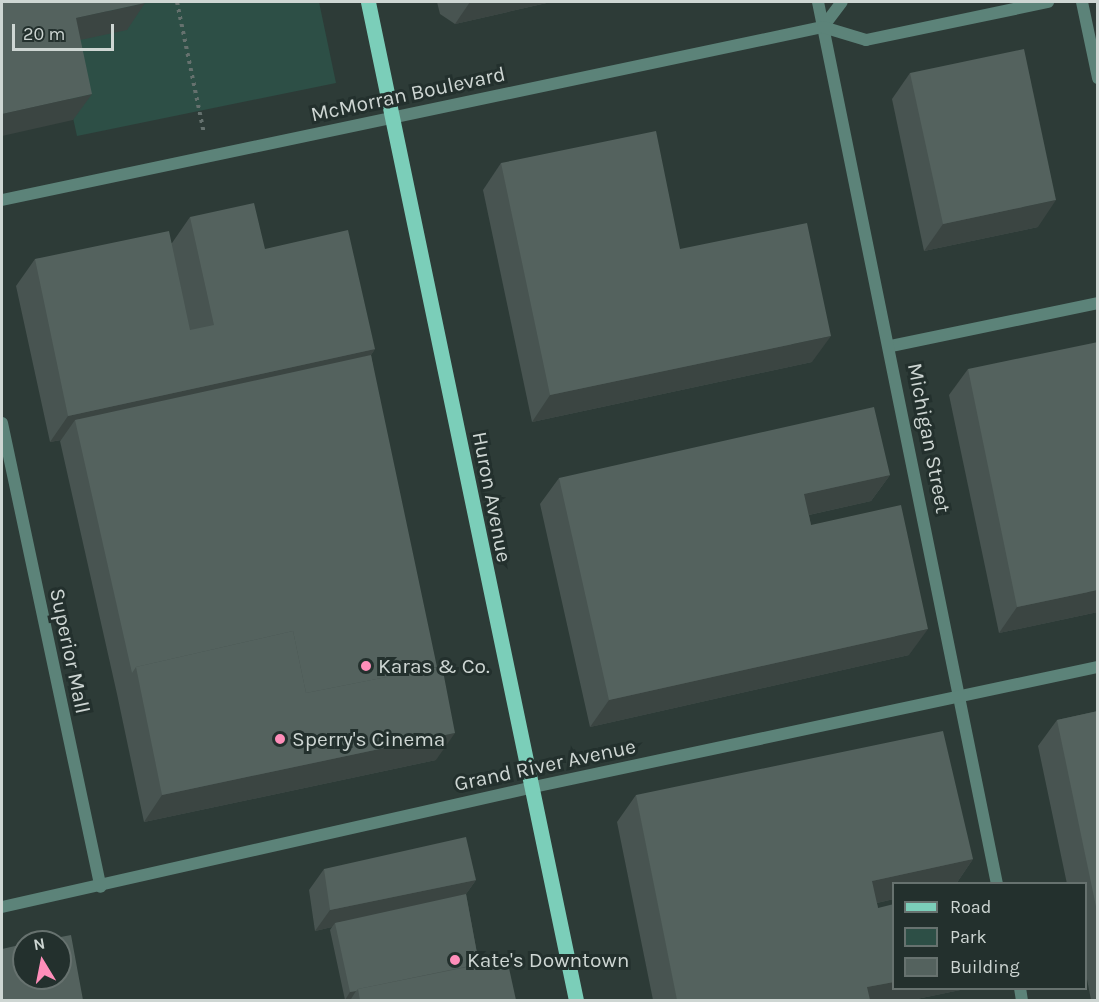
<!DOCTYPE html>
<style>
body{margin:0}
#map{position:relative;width:1099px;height:1002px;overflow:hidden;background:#2d3b37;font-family:Karla,sans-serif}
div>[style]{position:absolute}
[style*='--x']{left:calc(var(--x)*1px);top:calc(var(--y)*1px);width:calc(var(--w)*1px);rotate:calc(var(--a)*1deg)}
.green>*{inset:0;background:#2d4f46}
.path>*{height:4px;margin-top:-2px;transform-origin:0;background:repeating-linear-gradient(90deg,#65716e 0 3px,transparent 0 7.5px)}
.lane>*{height:12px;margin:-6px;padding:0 6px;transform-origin:6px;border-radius:6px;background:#5c8379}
.street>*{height:12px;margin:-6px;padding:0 6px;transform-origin:6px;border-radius:6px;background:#5c8379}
.primary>*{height:15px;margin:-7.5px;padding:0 7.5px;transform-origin:7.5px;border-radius:7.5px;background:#7bceb9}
.wall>*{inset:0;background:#485451}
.shaded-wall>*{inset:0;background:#3b4542}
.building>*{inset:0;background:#54625e}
.dots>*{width:16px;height:16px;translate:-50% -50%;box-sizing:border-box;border:3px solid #23302d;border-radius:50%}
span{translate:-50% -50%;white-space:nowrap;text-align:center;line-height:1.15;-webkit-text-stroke:6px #23302d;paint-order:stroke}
.street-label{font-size:21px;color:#ced6d3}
.poi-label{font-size:21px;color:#ced6d3}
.left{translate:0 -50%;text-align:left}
.frame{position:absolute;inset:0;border:3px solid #ced6d3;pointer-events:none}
.legend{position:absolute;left:892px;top:882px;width:195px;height:108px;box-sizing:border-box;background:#23302d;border:2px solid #67726f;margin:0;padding:8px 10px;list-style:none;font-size:18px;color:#ced6d3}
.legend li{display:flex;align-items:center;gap:12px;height:30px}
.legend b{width:30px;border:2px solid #67726f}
.north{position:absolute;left:12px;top:930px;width:60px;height:60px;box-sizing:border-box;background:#23302d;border:2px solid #67726f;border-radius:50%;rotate:350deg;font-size:16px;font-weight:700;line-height:24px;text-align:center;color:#ced6d3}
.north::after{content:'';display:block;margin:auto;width:21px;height:27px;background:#ff8eba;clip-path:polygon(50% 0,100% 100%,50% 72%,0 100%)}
.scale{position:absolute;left:12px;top:24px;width:102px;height:27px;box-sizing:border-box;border:3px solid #ced6d3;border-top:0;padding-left:8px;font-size:18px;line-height:21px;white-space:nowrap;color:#ced6d3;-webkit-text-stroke:4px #23302d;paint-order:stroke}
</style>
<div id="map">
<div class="green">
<i style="clip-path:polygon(121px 2px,319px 2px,336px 83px,77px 136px,57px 45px)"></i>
</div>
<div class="path">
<i style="--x:177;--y:2;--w:134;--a:78.4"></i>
</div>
<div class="lane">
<i style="--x:1082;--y:2;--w:78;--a:78.1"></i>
<i style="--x:891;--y:346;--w:211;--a:-11.7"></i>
</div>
<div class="street">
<i style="--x:818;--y:2;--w:900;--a:78.53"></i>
<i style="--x:823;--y:27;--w:31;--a:-53"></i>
<i style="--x:2;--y:200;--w:839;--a:-11.9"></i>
<i style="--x:823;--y:27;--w:45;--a:16.8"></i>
<i style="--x:866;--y:40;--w:186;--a:-11.8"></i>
<i style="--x:2;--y:423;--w:474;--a:78"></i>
<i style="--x:2;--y:907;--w:540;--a:-12.72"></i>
<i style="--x:529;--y:788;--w:582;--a:-12.01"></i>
<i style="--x:1020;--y:988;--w:12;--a:81"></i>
</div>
<div class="primary">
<i style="--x:368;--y:2;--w:1019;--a:78.23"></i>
</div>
<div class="wall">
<i style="clip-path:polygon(437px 2px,551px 2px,455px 24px,440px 14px)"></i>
<i style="clip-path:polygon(910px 73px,1038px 227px,924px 251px,892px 99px)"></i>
<i style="clip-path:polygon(501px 163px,680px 249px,812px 362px,532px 422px,483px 190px)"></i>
<i style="clip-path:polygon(190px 217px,265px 249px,375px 349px,371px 355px,436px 760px,144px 822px,117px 694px,60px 441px,61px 440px,50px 442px,16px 286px,35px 259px,172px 243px)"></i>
<i style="clip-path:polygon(968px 369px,1098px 612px,999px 633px,949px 395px)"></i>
<i style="clip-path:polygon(890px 475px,871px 501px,809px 515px,811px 525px,909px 655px,590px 727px,540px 504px,559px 478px)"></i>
<i style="clip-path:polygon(1098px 711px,1098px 1000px,1091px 1000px,1086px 974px,1086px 884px,1067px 884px,1038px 746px,1057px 720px)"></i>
<i style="clip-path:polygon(636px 795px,973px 859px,956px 884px,894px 884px,894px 899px,877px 903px,894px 988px,970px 988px,912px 1000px,653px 1000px,617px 822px)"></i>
<i style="clip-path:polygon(324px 869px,476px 880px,466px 894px,479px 964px,516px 1000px,350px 1000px,351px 999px,345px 1000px,330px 930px,332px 927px,315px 931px,309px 890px)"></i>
</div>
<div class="shaded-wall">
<i style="clip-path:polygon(470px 2px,551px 2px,455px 24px)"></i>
<i style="clip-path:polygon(145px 3px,127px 30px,57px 45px,76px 18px)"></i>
<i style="clip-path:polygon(92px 94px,73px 120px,2px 136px,2px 114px)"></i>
<i style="clip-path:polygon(1056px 200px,1038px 227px,924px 251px,943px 224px)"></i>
<i style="clip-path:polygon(831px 336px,812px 362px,532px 422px,550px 395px)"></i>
<i style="clip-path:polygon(375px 349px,357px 376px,75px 420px,61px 440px,50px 442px,68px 416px)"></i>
<i style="clip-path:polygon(890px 475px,871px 501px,786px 520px,804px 494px)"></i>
<i style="clip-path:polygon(1098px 590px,1098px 612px,999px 633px,1017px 607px)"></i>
<i style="clip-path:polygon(928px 629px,909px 655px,590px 727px,609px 700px)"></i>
<i style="clip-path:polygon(455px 733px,436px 760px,144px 822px,162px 795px)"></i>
<i style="clip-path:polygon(973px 859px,956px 884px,894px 884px,894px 899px,854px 908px,872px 881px)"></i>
<i style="clip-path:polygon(476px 880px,461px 901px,335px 923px,332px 927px,315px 931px,330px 910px)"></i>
<i style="clip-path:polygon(894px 982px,894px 988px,970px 988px,912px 1000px,858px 1000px,867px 987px)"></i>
<i style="clip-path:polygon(356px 991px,351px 999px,345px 1000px,350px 992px)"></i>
</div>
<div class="building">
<i style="clip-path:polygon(2px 2px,145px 2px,145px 3px,76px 18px,92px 94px,2px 114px)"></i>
<i style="clip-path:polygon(1024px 49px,1056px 200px,943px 224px,910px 73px)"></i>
<i style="clip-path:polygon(656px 131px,680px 249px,807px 223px,831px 336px,550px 395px,501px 163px)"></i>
<i style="clip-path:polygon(254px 203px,265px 249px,348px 230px,375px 349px,68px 416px,35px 259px,169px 231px,190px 330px,214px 325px,190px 217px)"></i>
<i style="clip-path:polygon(1098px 342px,1098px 590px,1017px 607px,968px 369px)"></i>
<i style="clip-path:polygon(371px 355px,437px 667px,306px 693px,293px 631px,136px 667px,132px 673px,75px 420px)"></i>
<i style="clip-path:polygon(874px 407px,890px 475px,804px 494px,811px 525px,901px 505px,928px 629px,609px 700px,559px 478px)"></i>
<i style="clip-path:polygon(293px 631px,306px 693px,442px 666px,455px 733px,162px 795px,136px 667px)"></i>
<i style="clip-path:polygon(1098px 711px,1098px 916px,1057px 720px)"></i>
<i style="clip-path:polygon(943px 731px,973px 859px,872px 881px,878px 908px,894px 904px,894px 982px,867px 987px,870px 1000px,677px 1000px,636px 795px)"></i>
<i style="clip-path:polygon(466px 837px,476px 880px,330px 910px,324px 869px)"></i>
<i style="clip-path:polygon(466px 894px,479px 964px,358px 989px,356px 991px,350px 992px,335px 923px)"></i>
<i style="clip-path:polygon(71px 935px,83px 1000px,2px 1000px,2px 949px,24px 944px,24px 978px,60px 978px,60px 942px,35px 942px)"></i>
<i style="clip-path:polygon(507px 959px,516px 1000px,360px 1000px,358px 989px)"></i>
</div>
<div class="dots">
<i style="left:366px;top:666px;background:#ff8eba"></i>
<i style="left:280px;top:739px;background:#ff8eba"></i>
<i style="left:455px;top:960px;background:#ff8eba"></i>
</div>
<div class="street-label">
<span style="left:408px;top:94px;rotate:-12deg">McMorran Boulevard</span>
<span style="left:929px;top:438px;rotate:79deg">Michigan Street</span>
<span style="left:492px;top:497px;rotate:79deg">Huron Avenue</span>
<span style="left:70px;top:651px;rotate:78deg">Superior Mall</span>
<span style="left:545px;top:765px;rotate:-12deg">Grand River Avenue</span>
</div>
<div class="poi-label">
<span class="left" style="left:378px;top:666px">Karas &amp; Co.</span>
<span class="left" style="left:292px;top:739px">Sperry's Cinema</span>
<span class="left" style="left:467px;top:960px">Kate's Downtown</span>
</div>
<div class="frame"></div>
<ul class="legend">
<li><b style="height:8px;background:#7bceb9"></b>Road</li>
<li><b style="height:16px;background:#2d4f46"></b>Park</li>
<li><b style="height:16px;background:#54625e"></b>Building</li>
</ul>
<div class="north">N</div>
<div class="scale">20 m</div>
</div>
